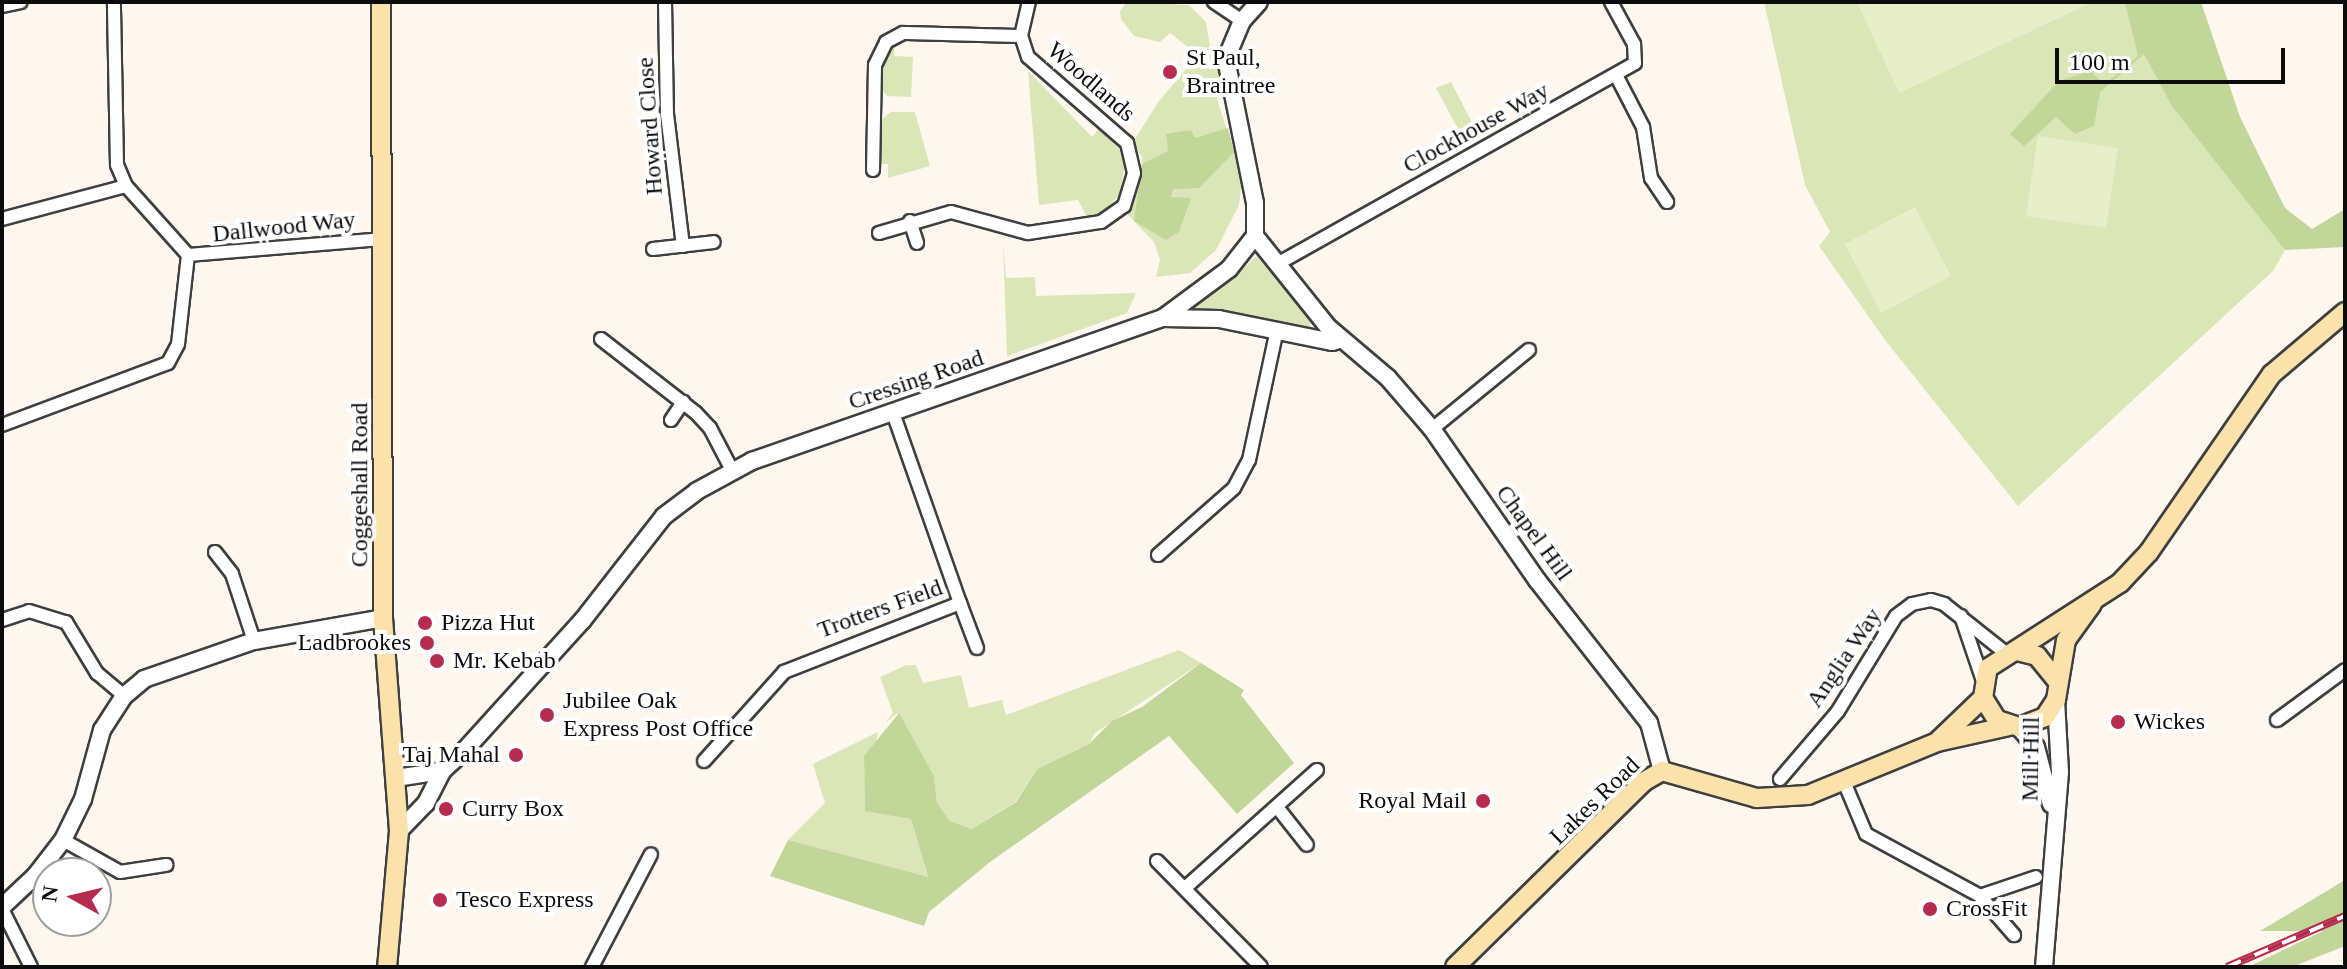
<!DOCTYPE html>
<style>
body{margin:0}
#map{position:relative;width:2347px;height:969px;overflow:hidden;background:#fef7ed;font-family:Georgia,serif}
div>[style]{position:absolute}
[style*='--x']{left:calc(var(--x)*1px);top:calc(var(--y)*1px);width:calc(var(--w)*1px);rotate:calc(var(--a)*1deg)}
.green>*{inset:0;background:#dae6b8}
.forest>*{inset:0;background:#c1d698}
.pitch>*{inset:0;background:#e9eeca}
.roads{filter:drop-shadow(2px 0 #3f3f3f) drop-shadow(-2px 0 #3f3f3f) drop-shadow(0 2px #3f3f3f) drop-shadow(0 -2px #3f3f3f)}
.minor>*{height:12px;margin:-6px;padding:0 6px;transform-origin:6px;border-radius:6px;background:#fff}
.tertiary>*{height:16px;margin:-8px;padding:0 8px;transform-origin:8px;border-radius:8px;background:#fff}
.secondary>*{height:18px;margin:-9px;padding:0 9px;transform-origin:9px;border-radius:9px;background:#fbe2ab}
.rail>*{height:8px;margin-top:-4px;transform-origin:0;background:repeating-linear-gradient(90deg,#fff 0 15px,#b52c4e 0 30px);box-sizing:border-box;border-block:2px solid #b52c4e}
.dots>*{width:22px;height:22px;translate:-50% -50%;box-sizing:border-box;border:4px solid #fff;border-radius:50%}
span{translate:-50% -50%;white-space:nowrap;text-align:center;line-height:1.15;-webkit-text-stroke:8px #fff;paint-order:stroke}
.poi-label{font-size:24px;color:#0c0c0c}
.left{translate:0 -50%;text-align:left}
.right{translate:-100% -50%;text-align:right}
.street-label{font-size:24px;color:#0c0c0c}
.frame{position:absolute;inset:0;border:4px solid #0c0c0c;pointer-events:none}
.north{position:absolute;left:32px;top:857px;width:80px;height:80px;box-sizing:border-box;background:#fff;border:2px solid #9e9e9e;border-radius:50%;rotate:278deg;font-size:22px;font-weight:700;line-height:32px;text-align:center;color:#0c0c0c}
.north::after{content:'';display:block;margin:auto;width:28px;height:36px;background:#b52c4e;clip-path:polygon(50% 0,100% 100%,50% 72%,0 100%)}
.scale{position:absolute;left:2055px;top:48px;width:230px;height:36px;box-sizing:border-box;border:4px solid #0c0c0c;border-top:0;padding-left:10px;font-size:24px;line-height:28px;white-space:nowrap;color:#0c0c0c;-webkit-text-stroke:6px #fff;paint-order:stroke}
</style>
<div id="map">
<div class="green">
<i style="clip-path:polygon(1127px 2px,1189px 5px,1206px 22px,1212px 58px,1222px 60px,1217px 99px,1242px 178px,1239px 205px,1216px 250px,1190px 273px,1156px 277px,1160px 260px,1154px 242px,1128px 215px,1141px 174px,1142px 157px,1133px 142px,1159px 101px,1198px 55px,1170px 33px,1160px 42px,1134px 36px,1121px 19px,1120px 11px)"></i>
<i style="clip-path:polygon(1764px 2px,2156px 2px,2248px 196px,2285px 250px,2273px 271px,2018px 506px,1885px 340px,1819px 246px,1830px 232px,1805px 185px)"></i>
<i style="clip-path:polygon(895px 44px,894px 56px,913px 57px,911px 97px,887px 96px,881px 89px,882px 60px)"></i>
<i style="clip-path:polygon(1028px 71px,1092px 137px,1099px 129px,1120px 150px,1125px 166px,1119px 195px,1104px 212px,1087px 217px,1078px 200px,1039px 205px)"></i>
<i style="clip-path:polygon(1451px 82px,1479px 136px,1465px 142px,1436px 88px)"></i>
<i style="clip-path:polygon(891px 112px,915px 112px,930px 166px,888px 178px,888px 164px,878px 164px,880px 120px)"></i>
<i style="clip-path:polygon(1003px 243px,1006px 278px,1035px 277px,1036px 296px,1136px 293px,1127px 313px,1007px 356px)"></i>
<i style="clip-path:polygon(1256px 256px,1309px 317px,1311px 328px,1185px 310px,1234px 278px)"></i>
<i style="clip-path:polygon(1179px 650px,1201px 663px,1095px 733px,1089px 744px,1037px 769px,1015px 802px,972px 829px,950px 821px,937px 803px,934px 776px,898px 713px,886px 722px,893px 713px,880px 677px,906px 665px,916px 665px,923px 683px,961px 675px,969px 708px,1002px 700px,1006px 715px)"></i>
<i style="clip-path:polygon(878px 732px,875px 747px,864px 756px,865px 810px,911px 819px,928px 878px,788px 840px,825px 803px,813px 764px)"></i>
</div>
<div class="forest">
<i style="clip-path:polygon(2125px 2px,2201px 2px,2240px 117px,2285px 208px,2312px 229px,2345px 209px,2345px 247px,2285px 250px,2172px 106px,2144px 54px,2100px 92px,2094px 126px,2075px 134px,2056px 117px,2024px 146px,2010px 134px,2059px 81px,2090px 71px,2105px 84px,2138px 56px)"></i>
<i style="clip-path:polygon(1228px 128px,1234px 152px,1199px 188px,1173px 189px,1171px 197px,1191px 198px,1179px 232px,1166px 240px,1134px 221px,1142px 164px,1168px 151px,1166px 134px,1191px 130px,1195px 138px)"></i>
<i style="clip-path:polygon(1201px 663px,1244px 690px,1241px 695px,1294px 763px,1237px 814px,1169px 736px,990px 862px,929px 912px,924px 926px,770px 876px,788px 840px,928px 877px,911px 819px,865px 811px,864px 756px,899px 713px,934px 776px,937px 803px,950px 821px,972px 829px,1016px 802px,1037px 769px,1089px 744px,1112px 721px,1142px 707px)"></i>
<i style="clip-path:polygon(2345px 880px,2345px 946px,2292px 967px,2248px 967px,2323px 931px,2260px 931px)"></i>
</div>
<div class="pitch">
<i style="clip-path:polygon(1857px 2px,2093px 2px,1899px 93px)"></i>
<i style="clip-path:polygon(2038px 136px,2118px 148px,2106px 228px,2026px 216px)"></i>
<i style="clip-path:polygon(1915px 207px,1951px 276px,1881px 313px,1845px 244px)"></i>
</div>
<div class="roads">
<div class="minor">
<i style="--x:665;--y:2;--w:112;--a:89"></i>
<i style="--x:667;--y:114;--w:133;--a:83.1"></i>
<i style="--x:1214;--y:2;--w:34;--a:34"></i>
<i style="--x:2;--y:6;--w:19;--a:-12"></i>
<i style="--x:1616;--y:75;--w:59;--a:62.6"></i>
<i style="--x:1643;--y:127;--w:52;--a:81.1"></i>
<i style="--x:1651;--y:178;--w:29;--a:56"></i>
<i style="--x:873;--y:170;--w:105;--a:-88.9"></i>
<i style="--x:875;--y:65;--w:25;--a:-64"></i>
<i style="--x:886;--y:42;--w:19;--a:-28"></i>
<i style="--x:903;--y:33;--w:118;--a:1.5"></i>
<i style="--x:2;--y:219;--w:128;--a:-14.9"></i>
<i style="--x:910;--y:221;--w:23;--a:72"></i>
<i style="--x:879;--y:233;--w:75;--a:-16.3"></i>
<i style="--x:951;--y:212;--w:80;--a:15.3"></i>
<i style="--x:1028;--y:233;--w:74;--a:-8.6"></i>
<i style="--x:1101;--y:222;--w:28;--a:-35"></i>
<i style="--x:1124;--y:206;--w:34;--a:-73"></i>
<i style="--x:1134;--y:173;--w:31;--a:-103"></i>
<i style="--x:1127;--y:143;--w:131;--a:-139"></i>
<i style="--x:1028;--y:57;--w:22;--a:-108"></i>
<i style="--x:1021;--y:36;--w:35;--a:-77"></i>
<i style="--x:653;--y:249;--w:61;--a:-6.5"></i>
<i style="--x:188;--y:255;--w:197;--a:-4.7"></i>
<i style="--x:1279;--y:263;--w:408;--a:-29.3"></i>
<i style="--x:1635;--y:63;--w:19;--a:-93"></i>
<i style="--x:1634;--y:44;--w:48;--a:-118.7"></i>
<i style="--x:601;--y:339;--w:120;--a:37.9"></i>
<i style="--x:696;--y:413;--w:21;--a:47"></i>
<i style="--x:710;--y:428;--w:47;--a:62.4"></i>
<i style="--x:671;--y:420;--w:22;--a:-56"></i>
<i style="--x:2;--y:425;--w:177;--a:-20.5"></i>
<i style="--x:168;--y:363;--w:21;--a:-62"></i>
<i style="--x:178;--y:344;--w:90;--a:-83.6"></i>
<i style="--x:188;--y:255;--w:93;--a:-131.9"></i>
<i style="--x:126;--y:186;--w:23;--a:-113"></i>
<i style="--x:117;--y:165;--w:163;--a:-91.1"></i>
<i style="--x:1432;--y:429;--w:125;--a:-39.2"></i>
<i style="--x:215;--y:552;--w:28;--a:52"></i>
<i style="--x:232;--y:574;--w:71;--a:71.8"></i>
<i style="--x:1158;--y:555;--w:101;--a:-41.4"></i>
<i style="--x:1234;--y:488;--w:32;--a:-62"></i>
<i style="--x:1249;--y:460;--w:134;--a:-77.9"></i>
<i style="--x:960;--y:603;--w:48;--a:69.3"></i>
<i style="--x:1961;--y:616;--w:69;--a:71.3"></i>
<i style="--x:2;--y:620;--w:28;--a:-18"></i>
<i style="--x:29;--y:611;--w:39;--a:17"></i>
<i style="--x:66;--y:622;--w:60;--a:58.7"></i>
<i style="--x:97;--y:673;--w:35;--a:40"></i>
<i style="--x:2277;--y:720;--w:84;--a:-36.3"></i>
<i style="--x:704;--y:761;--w:120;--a:-48"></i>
<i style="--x:784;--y:672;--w:189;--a:-21.4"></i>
<i style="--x:960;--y:603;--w:201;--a:-109.4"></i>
<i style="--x:1780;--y:779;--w:89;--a:-49.5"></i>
<i style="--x:1838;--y:711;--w:111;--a:-58.6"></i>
<i style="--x:1896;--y:616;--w:20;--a:-37"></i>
<i style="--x:1912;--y:604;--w:19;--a:-12"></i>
<i style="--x:1931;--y:600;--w:14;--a:17"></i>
<i style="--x:1944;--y:604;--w:80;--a:38.4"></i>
<i style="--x:1845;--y:784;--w:54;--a:67.2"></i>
<i style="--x:1866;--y:834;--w:130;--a:28.5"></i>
<i style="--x:1980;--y:896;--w:52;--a:48.9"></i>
<i style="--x:1277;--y:807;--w:48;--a:51.7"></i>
<i style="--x:63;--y:840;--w:65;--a:29.3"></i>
<i style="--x:120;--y:872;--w:47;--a:-8.7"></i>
<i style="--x:1157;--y:861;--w:148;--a:45.5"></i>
<i style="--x:1185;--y:888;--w:177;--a:-41.8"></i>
<i style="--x:1980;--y:896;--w:59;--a:-18.7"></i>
<i style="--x:2;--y:909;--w:65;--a:63.4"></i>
<i style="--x:592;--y:967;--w:127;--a:-62.4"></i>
</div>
<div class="tertiary">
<i style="--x:1255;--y:236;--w:117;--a:51.3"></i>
<i style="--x:1328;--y:327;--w:79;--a:40.4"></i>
<i style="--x:1388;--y:378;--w:67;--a:49.2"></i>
<i style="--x:1432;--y:429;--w:184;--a:55.2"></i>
<i style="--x:1537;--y:580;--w:182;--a:51.9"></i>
<i style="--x:1649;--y:723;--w:50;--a:74.8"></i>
<i style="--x:1163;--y:318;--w:56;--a:1"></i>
<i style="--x:1219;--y:319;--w:115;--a:11.5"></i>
<i style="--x:1332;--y:342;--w:10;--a:-17"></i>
<i style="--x:2019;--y:727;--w:26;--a:50"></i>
<i style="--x:2036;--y:747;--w:59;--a:75.3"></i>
<i style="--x:396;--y:778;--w:47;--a:-8.7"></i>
<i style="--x:442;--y:771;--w:30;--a:-42"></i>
<i style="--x:464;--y:751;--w:176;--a:-47.8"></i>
<i style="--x:582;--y:621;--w:133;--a:-52"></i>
<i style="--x:664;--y:516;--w:41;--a:-37.1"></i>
<i style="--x:697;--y:491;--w:63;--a:-28.6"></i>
<i style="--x:752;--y:461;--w:435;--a:-19.2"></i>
<i style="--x:1163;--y:318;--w:82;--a:-36.6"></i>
<i style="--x:1229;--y:269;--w:42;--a:-51.8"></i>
<i style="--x:1255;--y:236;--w:33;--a:-90"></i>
<i style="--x:1255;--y:203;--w:147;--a:-101.4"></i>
<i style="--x:1226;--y:59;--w:41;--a:-67.2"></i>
<i style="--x:1242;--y:21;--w:25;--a:-48"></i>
<i style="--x:399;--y:831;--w:39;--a:-46"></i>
<i style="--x:426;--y:803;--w:36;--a:-63"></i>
<i style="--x:2;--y:907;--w:47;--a:-43.3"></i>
<i style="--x:36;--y:875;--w:44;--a:-52.4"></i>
<i style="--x:63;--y:840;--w:46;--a:-64"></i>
<i style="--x:83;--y:799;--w:72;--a:-74.6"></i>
<i style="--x:102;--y:730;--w:40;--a:-57.1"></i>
<i style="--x:124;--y:696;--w:26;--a:-40"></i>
<i style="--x:144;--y:679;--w:116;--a:-19.1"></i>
<i style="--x:254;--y:641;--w:131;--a:-10.1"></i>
<i style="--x:2044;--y:967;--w:196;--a:-85.3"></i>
<i style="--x:2060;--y:772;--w:72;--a:-93.2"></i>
</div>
<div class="secondary">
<i style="--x:381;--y:2;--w:616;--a:89.81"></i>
<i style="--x:383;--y:618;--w:214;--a:85.7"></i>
<i style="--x:399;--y:831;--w:137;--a:95"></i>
<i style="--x:2092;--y:604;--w:44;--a:125.8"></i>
<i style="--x:2066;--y:640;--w:61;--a:99.5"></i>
<i style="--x:2056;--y:700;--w:20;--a:123"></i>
<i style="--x:2045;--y:717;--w:28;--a:159"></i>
<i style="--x:2019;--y:727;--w:23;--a:-162"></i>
<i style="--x:1997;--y:720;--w:26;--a:-122"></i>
<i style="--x:1983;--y:698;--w:30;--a:-81"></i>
<i style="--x:1988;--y:668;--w:157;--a:-32.8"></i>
<i style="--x:2120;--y:583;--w:42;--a:-46.9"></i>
<i style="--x:2149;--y:552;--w:216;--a:-55.4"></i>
<i style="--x:2272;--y:374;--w:96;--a:-40.3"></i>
<i style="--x:2017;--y:651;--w:21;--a:14"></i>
<i style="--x:2037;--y:656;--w:32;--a:51"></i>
<i style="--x:1939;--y:740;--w:61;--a:-43.7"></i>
<i style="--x:1455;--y:967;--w:264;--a:-44.5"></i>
<i style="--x:1643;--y:782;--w:22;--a:-30"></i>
<i style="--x:1662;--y:771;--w:99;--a:15.9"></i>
<i style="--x:1757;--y:798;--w:51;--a:-3.4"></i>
<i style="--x:1808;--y:795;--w:139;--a:-22.3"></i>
<i style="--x:1937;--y:742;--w:74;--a:-12.5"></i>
</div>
</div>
<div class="rail">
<i style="--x:2227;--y:967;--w:129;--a:-23.4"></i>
</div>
<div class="dots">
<i style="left:1170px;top:72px;background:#b52c4e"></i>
<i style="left:425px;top:623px;background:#b52c4e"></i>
<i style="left:427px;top:643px;background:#b52c4e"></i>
<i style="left:437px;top:661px;background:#b52c4e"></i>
<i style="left:547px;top:715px;background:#b52c4e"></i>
<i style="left:2118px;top:722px;background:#b52c4e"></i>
<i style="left:516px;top:755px;background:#b52c4e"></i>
<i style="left:1483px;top:801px;background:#b52c4e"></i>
<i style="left:446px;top:809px;background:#b52c4e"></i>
<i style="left:440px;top:900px;background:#b52c4e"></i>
<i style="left:1930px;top:909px;background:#b52c4e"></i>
</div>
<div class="poi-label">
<span class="left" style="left:1186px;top:72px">St Paul,<br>Braintree</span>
<span class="left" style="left:441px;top:623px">Pizza Hut</span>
<span class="right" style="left:411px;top:643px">Ladbrookes</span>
<span class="left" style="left:453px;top:661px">Mr. Kebab</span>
<span class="left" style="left:563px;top:715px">Jubilee Oak<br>Express Post Office</span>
<span class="left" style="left:2134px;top:722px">Wickes</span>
<span class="right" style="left:500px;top:755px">Taj Mahal</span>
<span class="right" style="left:1467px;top:801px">Royal Mail</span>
<span class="left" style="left:462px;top:809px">Curry Box</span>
<span class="left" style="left:456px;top:900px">Tesco Express</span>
<span class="left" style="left:1946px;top:909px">CrossFit</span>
</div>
<div class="street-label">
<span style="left:1091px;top:82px;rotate:41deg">Woodlands</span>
<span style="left:650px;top:126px;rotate:-94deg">Howard Close</span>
<span style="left:1476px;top:128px;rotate:-29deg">Clockhouse Way</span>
<span style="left:284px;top:227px;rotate:-6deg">Dallwood Way</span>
<span style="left:916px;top:380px;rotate:-19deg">Cressing Road</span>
<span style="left:360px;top:485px;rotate:-90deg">Coggeshall Road</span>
<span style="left:1534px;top:533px;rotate:54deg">Chapel Hill</span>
<span style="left:880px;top:609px;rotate:-20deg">Trotters Field</span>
<span style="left:1844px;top:658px;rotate:-56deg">Anglia Way</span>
<span style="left:2031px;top:759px;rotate:-89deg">Mill Hill</span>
<span style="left:1595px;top:801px;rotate:-44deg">Lakes Road</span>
</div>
<div class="frame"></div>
<div class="north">N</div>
<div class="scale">100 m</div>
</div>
